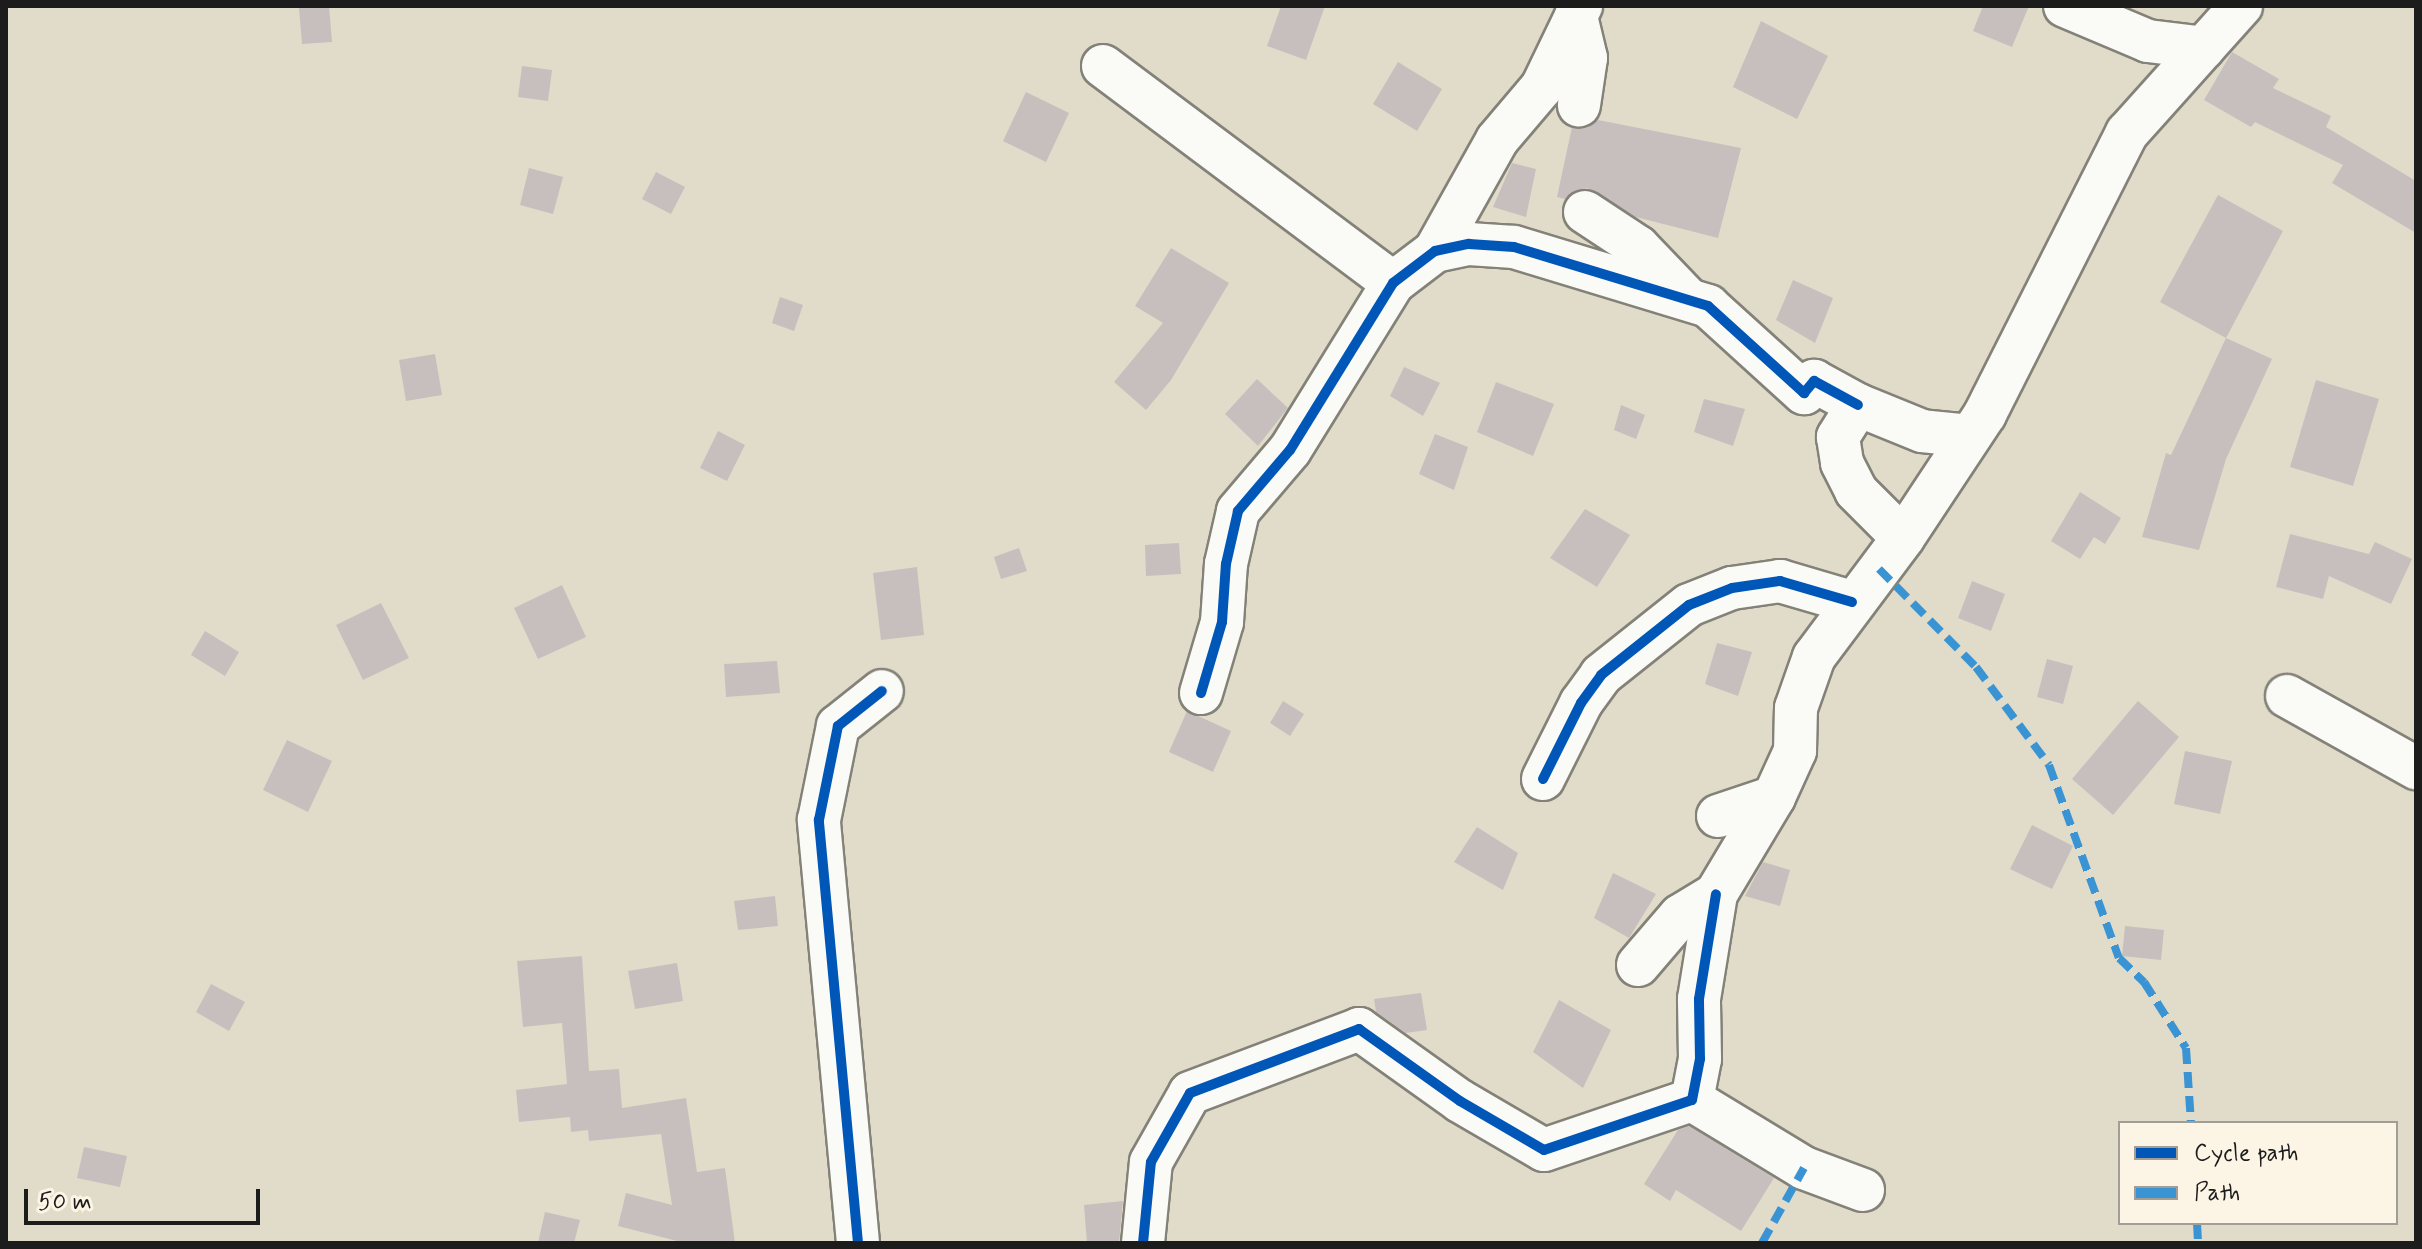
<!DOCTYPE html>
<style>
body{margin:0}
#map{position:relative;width:2422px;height:1249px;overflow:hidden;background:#e0dcc9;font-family:Mynerve,sans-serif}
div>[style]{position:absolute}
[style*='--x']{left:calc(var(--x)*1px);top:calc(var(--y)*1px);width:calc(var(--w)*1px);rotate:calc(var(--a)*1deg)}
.building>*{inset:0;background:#c6bfbe}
.roads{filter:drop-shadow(2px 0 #848278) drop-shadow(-2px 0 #848278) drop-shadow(0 2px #848278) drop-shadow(0 -2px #848278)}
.minor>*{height:42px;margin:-21px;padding:0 21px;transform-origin:21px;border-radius:21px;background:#fafaf7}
.quiet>*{height:8px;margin-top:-4px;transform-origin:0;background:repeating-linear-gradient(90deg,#3a94d4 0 16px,transparent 0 24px)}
.cycleway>*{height:10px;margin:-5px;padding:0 5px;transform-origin:5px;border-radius:5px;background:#0057b8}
span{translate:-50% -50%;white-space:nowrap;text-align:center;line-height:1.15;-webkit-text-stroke:8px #fcf5e5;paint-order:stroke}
.frame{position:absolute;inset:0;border:8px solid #1c1c1c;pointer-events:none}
.legend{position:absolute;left:2118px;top:1121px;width:280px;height:104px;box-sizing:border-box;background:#fcf5e5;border:2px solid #a29e95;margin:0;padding:10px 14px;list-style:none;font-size:24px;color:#1c1c1c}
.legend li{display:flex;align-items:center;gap:16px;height:40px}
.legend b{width:40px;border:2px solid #a29e95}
.scale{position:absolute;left:24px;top:1189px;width:236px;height:36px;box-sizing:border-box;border:4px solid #1c1c1c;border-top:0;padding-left:10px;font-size:24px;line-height:28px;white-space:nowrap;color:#1c1c1c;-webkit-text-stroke:6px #fcf5e5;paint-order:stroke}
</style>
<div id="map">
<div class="building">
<i style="clip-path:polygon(329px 6px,332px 42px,302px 44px,299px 8px)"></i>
<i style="clip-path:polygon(1281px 6px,1325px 6px,1306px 60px,1267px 46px)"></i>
<i style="clip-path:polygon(1983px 6px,2029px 6px,2012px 47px,1973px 31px)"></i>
<i style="clip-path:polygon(1761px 21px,1828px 56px,1797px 119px,1733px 87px)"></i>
<i style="clip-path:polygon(2232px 52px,2279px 79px,2273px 88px,2331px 116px,2326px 127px,2416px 181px,2416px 233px,2332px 183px,2343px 165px,2255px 122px,2251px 127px,2204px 100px)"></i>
<i style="clip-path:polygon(1398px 62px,1442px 89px,1417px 131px,1373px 104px)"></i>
<i style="clip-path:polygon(522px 66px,552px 70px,548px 101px,518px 97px)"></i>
<i style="clip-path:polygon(1026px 92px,1069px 113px,1046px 162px,1003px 141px)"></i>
<i style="clip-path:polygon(1598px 120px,1741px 148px,1718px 238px,1636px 217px,1587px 188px,1565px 199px,1557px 197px,1572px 127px,1587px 128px)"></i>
<i style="clip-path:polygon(1512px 163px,1536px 169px,1526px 217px,1493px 207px)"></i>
<i style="clip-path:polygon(529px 168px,563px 177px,553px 214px,520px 205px)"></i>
<i style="clip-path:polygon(656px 172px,685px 187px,671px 214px,642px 199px)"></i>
<i style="clip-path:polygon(2218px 195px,2283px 231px,2226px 338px,2160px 302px)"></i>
<i style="clip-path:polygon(1171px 248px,1229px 283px,1171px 380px,1146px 410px,1114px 382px,1163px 323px,1135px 306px)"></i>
<i style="clip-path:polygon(1793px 280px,1833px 298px,1815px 343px,1776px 320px)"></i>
<i style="clip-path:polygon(780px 297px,803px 305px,794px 331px,772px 323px)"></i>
<i style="clip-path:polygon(2226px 338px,2272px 359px,2226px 459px,2199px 550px,2142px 537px,2166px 453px,2171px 455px)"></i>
<i style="clip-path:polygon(435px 354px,442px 395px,406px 401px,399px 360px)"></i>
<i style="clip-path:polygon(1404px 367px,1440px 383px,1423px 416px,1390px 396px)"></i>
<i style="clip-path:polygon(1257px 379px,1288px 408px,1258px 446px,1225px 414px)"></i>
<i style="clip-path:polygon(2316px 380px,2379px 399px,2353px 486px,2290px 467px)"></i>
<i style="clip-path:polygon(1496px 382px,1554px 404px,1533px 456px,1477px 432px)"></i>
<i style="clip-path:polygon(1704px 399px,1745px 409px,1733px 446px,1694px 432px)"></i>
<i style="clip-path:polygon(1621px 405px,1645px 415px,1636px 439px,1614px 430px)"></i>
<i style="clip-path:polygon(718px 431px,745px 445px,727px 481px,700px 468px)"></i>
<i style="clip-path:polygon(1435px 434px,1468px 447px,1454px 490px,1419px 474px)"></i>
<i style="clip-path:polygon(2080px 492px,2121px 518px,2105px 544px,2094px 537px,2080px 559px,2051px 541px)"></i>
<i style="clip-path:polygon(1585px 509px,1630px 535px,1597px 587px,1550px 558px)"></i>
<i style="clip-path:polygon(2290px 534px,2369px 554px,2375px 542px,2412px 559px,2391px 604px,2329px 576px,2323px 599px,2276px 587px)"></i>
<i style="clip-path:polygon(1179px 543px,1181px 574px,1146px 576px,1145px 545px)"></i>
<i style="clip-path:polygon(1019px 548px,1027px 571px,1001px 579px,994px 557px)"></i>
<i style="clip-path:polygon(917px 567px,924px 635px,881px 640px,873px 573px)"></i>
<i style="clip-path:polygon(1972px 581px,2005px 594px,1991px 631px,1958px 618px)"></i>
<i style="clip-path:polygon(562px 585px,586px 637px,538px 659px,514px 608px)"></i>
<i style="clip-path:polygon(381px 603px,409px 658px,363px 680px,336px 625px)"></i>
<i style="clip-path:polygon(205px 631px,239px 652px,225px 676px,191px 655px)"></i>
<i style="clip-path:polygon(1717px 643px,1752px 652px,1738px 696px,1705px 684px)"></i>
<i style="clip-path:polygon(2047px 659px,2073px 666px,2063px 704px,2037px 697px)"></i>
<i style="clip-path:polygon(777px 661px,780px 693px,726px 697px,724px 664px)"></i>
<i style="clip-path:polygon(1283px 701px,1304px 714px,1290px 736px,1270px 723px)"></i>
<i style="clip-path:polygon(2138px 701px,2179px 737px,2113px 815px,2072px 779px)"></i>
<i style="clip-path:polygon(1187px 711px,1231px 731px,1213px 772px,1169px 752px)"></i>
<i style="clip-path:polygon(287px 740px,332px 761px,308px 812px,263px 790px)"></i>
<i style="clip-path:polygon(2185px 751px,2232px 761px,2220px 814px,2174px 804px)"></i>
<i style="clip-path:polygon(2032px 825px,2073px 846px,2052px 889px,2010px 869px)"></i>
<i style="clip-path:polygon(1477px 827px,1518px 853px,1503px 890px,1454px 862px)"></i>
<i style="clip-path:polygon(1763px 862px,1790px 870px,1780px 906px,1745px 896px)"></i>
<i style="clip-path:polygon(1613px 873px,1656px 894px,1629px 938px,1594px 918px)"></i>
<i style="clip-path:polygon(775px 896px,778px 926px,738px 930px,734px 901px)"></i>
<i style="clip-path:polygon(2125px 926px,2164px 930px,2161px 960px,2122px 956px)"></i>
<i style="clip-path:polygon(582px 956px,589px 1071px,619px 1069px,622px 1108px,686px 1098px,697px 1172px,725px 1168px,735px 1243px,685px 1243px,618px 1226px,626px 1193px,672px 1205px,661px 1134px,589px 1141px,588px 1130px,571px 1132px,570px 1117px,519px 1122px,516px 1090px,567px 1084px,562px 1023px,523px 1027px,517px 961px)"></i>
<i style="clip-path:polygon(677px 963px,683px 1001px,635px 1009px,628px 971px)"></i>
<i style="clip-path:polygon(211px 984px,245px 1002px,229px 1031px,196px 1012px)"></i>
<i style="clip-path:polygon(1421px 993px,1427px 1030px,1406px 1033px,1376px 1012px,1374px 999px)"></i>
<i style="clip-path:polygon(1559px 1000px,1611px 1030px,1583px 1088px,1533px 1052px)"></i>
<i style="clip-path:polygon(1689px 1126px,1774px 1178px,1741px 1231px,1676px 1190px,1670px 1201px,1644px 1184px,1678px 1130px)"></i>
<i style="clip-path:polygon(84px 1147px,127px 1156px,120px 1187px,77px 1178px)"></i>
<i style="clip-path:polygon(1123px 1201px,1119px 1243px,1087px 1243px,1084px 1205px)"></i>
<i style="clip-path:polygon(545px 1212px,580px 1220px,574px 1243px,538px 1243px)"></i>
</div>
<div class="roads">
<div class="minor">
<i style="--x:2065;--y:6;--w:90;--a:22.9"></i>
<i style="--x:2148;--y:41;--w:56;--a:7.1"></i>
<i style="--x:1576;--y:16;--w:43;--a:76.6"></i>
<i style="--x:1586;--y:58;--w:48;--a:98.5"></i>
<i style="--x:1103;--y:66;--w:362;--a:36.8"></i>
<i style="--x:1585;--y:212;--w:64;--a:33.4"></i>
<i style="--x:1638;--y:247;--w:68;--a:46.2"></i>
<i style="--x:1435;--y:251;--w:127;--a:-60.8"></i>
<i style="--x:1497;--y:140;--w:70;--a:-49.7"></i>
<i style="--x:1542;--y:87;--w:90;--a:-64.3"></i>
<i style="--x:1970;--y:436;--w:48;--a:-174.1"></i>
<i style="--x:1922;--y:431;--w:69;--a:-157.9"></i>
<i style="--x:1858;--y:405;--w:38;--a:122"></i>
<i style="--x:1838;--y:437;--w:26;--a:81"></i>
<i style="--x:1842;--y:463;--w:31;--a:63"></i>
<i style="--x:1856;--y:491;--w:66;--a:45"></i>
<i style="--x:1903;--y:538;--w:149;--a:-56.5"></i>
<i style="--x:1985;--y:414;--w:315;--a:-63.2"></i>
<i style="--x:2127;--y:133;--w:171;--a:-48.1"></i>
<i style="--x:1201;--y:693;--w:74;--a:-73.5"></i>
<i style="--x:1222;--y:622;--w:58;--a:-86.1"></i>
<i style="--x:1226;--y:564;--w:54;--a:-77.2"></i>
<i style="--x:1238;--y:511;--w:80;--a:-49.6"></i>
<i style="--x:1290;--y:450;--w:196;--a:-58.3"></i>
<i style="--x:1393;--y:283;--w:53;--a:-37.3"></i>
<i style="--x:1435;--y:251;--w:35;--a:-12"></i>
<i style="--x:1469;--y:244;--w:45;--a:3.8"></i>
<i style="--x:1514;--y:247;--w:203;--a:16.9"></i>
<i style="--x:1708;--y:306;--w:130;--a:42.2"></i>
<i style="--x:1804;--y:393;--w:16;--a:-50"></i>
<i style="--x:1814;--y:381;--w:50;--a:28.6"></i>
<i style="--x:2287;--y:696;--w:148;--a:29.2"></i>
<i style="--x:1543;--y:779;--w:85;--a:-63.4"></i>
<i style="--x:1581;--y:703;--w:34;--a:-54"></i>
<i style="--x:1601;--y:675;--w:112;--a:-38.5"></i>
<i style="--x:1689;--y:605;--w:46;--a:-21.6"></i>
<i style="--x:1732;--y:588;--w:49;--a:-8.3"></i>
<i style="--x:1780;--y:581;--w:75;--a:16.3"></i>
<i style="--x:1718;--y:816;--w:59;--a:-18.7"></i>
<i style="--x:1774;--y:797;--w:51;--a:-65.5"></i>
<i style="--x:1795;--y:751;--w:43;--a:-88.7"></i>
<i style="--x:1796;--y:708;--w:54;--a:-70.6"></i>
<i style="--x:1814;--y:657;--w:149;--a:-53.2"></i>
<i style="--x:1638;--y:965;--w:65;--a:-49.4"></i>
<i style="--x:1680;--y:916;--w:42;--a:-31.4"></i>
<i style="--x:1716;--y:894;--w:113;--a:-59.1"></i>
<i style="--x:1692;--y:1100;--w:131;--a:31.3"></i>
<i style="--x:1804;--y:1168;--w:63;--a:20.4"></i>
<i style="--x:858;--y:1243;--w:425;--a:-95.3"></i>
<i style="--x:819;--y:820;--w:96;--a:-78.6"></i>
<i style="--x:838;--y:726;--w:56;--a:-38.5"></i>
<i style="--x:1143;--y:1243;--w:81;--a:-84.4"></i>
<i style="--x:1151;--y:1162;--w:79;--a:-60.5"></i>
<i style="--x:1190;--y:1093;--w:181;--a:-20.7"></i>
<i style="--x:1359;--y:1029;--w:124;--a:35.5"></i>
<i style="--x:1460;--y:1101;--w:97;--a:30.3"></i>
<i style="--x:1544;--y:1150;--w:156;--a:-18.7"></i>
<i style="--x:1692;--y:1100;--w:42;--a:-79"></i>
<i style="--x:1700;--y:1059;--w:60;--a:-91"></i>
<i style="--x:1699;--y:999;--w:106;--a:-80.8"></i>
</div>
</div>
<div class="quiet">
<i style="--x:1879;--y:569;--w:138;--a:45.3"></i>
<i style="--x:1976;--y:667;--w:122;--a:53.3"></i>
<i style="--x:2049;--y:765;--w:205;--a:70.1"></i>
<i style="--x:2119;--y:958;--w:35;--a:44"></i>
<i style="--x:2144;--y:982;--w:78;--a:57.5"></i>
<i style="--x:2186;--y:1048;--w:75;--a:86.2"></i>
<i style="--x:2197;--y:1223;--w:20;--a:87"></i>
<i style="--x:1762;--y:1243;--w:86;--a:-60.8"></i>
</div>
<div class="cycleway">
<i style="--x:1201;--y:693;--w:74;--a:-73.5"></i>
<i style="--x:1222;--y:622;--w:58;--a:-86.1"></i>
<i style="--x:1226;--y:564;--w:54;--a:-77.2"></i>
<i style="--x:1238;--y:511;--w:80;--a:-49.6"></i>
<i style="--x:1290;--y:450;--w:196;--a:-58.3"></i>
<i style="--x:1393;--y:283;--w:53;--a:-37.3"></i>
<i style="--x:1435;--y:251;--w:35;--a:-12"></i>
<i style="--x:1469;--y:244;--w:45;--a:3.8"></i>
<i style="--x:1514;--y:247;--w:203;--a:16.9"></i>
<i style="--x:1708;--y:306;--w:130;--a:42.2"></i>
<i style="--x:1804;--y:393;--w:16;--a:-50"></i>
<i style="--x:1814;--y:381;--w:50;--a:28.6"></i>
<i style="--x:1543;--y:779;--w:85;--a:-63.4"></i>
<i style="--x:1581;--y:703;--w:34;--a:-54"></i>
<i style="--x:1601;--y:675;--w:112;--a:-38.5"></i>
<i style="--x:1689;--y:605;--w:46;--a:-21.6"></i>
<i style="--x:1732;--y:588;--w:49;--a:-8.3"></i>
<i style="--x:1780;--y:581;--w:75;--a:16.3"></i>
<i style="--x:858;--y:1243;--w:425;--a:-95.3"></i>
<i style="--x:819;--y:820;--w:96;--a:-78.6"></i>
<i style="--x:838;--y:726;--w:56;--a:-38.5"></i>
<i style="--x:1143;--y:1243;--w:81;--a:-84.4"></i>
<i style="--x:1151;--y:1162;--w:79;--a:-60.5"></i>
<i style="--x:1190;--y:1093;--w:181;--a:-20.7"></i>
<i style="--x:1359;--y:1029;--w:124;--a:35.5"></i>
<i style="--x:1460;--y:1101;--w:97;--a:30.3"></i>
<i style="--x:1544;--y:1150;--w:156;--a:-18.7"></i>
<i style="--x:1692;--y:1100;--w:42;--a:-79"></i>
<i style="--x:1700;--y:1059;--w:60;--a:-91"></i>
<i style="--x:1699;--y:999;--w:106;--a:-80.8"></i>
</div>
<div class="frame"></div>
<ul class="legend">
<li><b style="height:10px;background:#0057b8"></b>Cycle path</li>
<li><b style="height:10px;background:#3a94d4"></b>Path</li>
</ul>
<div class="scale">50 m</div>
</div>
